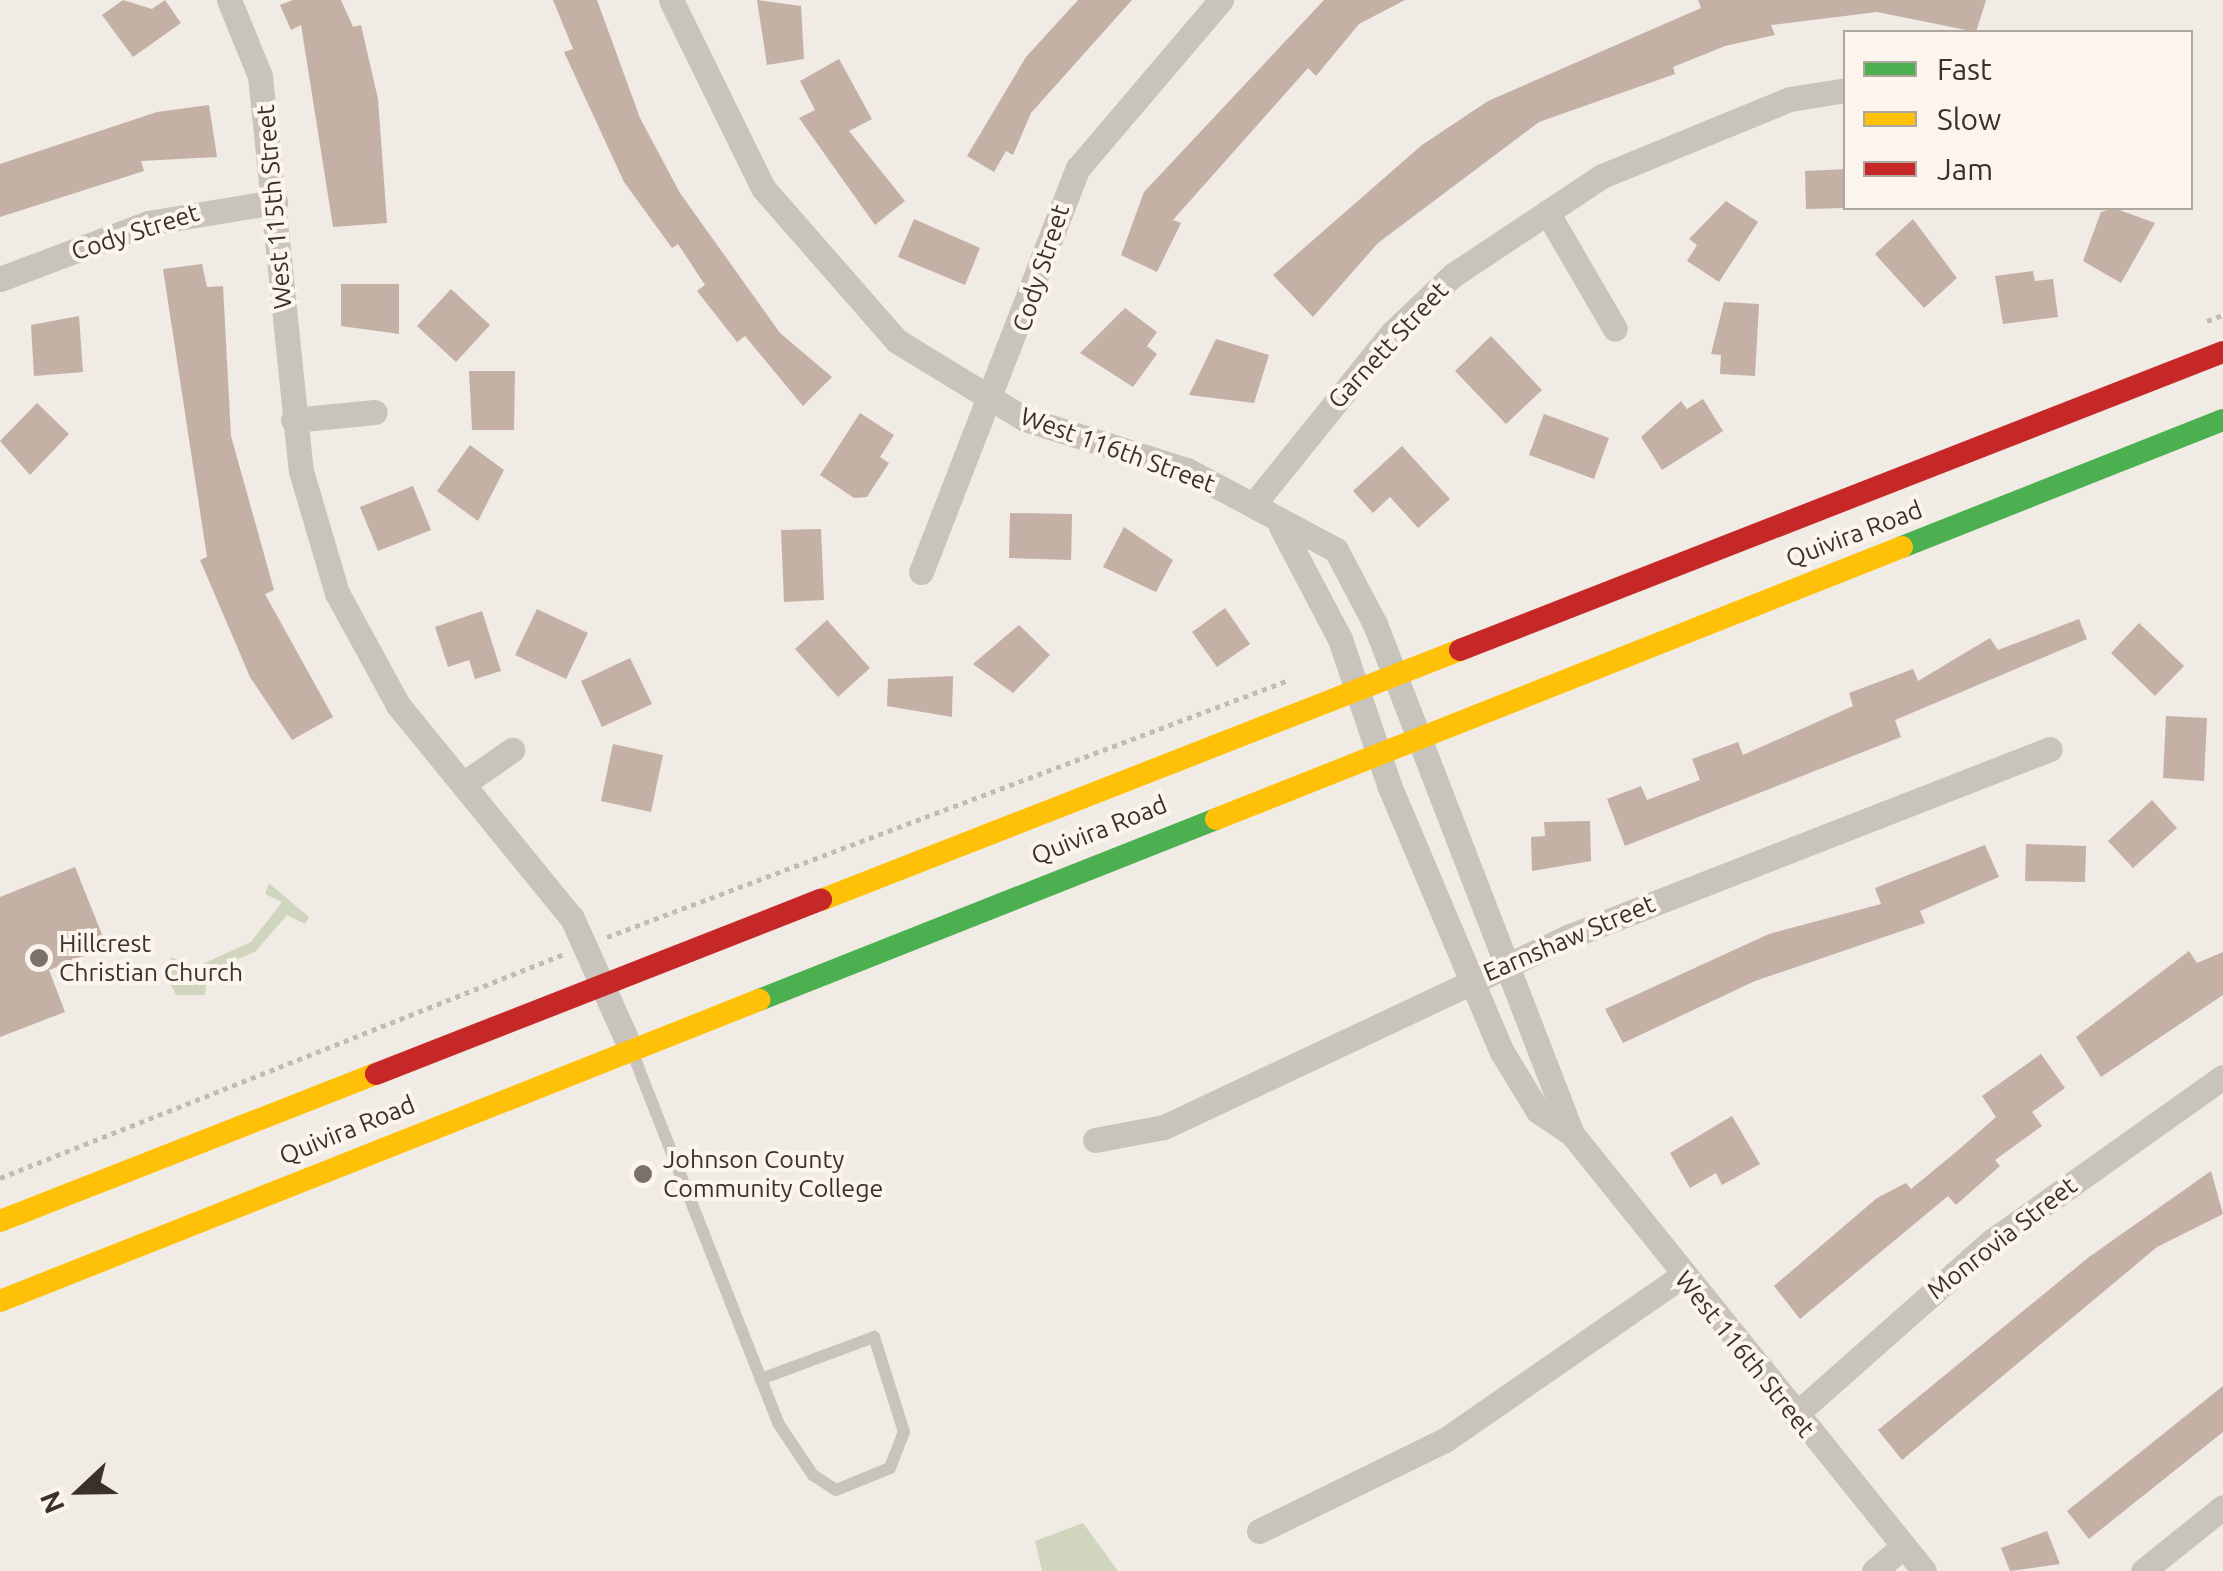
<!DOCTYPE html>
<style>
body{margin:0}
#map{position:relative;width:2223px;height:1571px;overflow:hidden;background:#f0ebe5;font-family:Ubuntu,sans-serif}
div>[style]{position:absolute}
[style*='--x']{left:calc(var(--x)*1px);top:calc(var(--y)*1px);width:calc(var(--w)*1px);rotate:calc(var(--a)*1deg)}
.green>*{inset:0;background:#d0d6be}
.building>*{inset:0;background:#c5b0a5}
.path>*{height:5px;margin-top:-2.5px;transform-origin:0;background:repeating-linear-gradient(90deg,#c2bbb5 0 5px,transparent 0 10px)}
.lane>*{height:12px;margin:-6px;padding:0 6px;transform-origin:6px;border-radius:6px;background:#c9c3bd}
.street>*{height:25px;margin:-12.5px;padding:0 12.5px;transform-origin:12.5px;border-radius:12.5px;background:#c9c3bd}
.fast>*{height:22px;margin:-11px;padding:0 11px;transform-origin:11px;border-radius:11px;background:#4caf50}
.slow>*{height:22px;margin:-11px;padding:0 11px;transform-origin:11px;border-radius:11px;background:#ffc107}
.jam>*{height:22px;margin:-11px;padding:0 11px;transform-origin:11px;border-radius:11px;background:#c62828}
.dots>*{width:28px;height:28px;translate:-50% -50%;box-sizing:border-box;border:5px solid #fbf5ed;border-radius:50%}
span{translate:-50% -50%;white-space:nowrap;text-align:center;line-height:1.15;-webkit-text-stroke:8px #fbf5ed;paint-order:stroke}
.street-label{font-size:25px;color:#3b302a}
.poi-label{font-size:25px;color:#3b302a}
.left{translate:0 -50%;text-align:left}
.legend{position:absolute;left:1843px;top:30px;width:350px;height:180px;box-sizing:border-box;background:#fbf5ed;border:2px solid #aea69f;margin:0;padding:12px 18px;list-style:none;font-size:30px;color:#3b302a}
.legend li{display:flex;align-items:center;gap:20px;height:50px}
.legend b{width:50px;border:2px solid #aea69f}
.north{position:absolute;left:30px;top:1441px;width:100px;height:100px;-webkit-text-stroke:8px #fbf5ed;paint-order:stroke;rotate:248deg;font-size:28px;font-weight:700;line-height:40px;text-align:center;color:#3b302a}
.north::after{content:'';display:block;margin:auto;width:35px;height:45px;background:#3b302a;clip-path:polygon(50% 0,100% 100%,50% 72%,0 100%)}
</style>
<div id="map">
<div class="green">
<i style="clip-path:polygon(269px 883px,309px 917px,305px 924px,287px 915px,256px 951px,207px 973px,205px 995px,176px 995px,167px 977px,171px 957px,196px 967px,251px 942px,282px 902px,265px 894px)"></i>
<i style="clip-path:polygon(1083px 1523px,1118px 1571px,1042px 1571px,1035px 1541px)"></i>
</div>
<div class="building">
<i style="clip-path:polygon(123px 0,152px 9px,165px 0,181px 23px,133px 57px,102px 15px)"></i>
<i style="clip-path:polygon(293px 0,341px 0,353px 27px,361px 25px,378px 99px,387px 223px,333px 227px,301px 25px,291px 30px,280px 5px)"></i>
<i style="clip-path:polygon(553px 0,597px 0,640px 118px,680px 193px,780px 333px,832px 377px,803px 406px,745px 336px,737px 342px,697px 291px,705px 285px,678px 244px,672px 248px,624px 182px,564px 52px,573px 49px)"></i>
<i style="clip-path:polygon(757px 0,801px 6px,804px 59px,767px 65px)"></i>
<i style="clip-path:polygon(1078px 0,1132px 0,1031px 113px,1013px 155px,1006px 151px,994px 172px,967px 156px,1026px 57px)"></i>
<i style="clip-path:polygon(1324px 0,1405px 0,1359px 24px,1316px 76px,1308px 68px,1173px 220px,1181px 223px,1157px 272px,1121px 255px,1144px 192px)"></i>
<i style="clip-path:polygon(1698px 0,1986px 0,1976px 32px,1877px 12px,1771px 25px,1775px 35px,1725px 46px,1673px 67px,1675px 74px,1539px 122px,1378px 243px,1313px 317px,1273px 275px,1422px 145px,1488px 101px,1701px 8px)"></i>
<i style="clip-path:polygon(839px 59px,872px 119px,849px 131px,905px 201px,875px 225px,799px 118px,815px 110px,800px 81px)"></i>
<i style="clip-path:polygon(209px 105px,217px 157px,141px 161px,144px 171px,0 217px,0 164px,157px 112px)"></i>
<i style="clip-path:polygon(1846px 169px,1846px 208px,1806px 209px,1805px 171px)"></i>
<i style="clip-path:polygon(1726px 201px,1758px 222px,1719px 282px,1687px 261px,1697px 245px,1689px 239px)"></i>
<i style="clip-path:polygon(2114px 208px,2155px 223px,2121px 283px,2083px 261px,2101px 212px)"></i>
<i style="clip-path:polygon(914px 219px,980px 248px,965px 285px,898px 257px)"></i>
<i style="clip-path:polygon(1913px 219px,1957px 278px,1924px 308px,1875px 254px)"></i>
<i style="clip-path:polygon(202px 264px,207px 287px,223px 286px,231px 436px,274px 590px,265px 594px,333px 717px,292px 740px,250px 677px,200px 560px,207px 557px,163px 269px)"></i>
<i style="clip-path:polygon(2033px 271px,2035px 281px,2053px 279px,2058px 317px,2003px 324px,1995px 276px)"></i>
<i style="clip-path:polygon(341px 284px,399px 284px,399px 334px,341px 326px)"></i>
<i style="clip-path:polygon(451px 289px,490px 325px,456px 362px,417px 326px)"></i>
<i style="clip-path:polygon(1724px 302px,1759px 304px,1755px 376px,1720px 374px,1721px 355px,1711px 354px)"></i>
<i style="clip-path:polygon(1125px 308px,1157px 332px,1147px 346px,1157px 354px,1133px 387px,1080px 353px)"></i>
<i style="clip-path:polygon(79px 316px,83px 372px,34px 376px,31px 325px)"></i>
<i style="clip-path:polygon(1491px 336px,1542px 390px,1506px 424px,1455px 371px)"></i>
<i style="clip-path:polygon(1216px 339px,1269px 355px,1254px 403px,1189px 395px)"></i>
<i style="clip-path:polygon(469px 371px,515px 371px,514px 430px,472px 430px)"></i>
<i style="clip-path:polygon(1703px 399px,1723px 431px,1662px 470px,1641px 437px,1681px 401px,1687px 409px)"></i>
<i style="clip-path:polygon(37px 403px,69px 434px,30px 475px,0 441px)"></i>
<i style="clip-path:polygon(860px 413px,894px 435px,880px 457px,889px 463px,867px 497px,854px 498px,820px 475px)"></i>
<i style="clip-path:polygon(1544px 414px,1609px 438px,1594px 479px,1529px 455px)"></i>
<i style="clip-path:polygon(470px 445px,504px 470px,478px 521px,437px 491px)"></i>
<i style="clip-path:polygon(1402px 446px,1450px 499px,1418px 528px,1390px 497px,1373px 513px,1353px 491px)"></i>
<i style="clip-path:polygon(413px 486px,431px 530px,378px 551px,360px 507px)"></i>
<i style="clip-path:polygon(1010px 513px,1072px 514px,1071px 560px,1009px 558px)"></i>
<i style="clip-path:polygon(1124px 527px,1173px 560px,1156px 592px,1103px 567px)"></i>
<i style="clip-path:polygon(821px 529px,824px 600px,784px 602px,781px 530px)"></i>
<i style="clip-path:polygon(1225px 608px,1250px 644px,1217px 667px,1192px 632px)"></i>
<i style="clip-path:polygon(537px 609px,588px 633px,566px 679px,515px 655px)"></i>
<i style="clip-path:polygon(482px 611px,501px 671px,475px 679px,469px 660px,448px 667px,435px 627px)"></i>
<i style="clip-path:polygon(2079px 619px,2087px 639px,1895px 720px,1901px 737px,1625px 846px,1607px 799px,1641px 786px,1647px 800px,1700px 780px,1692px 759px,1738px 742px,1743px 755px,1853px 706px,1849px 693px,1913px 669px,1918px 681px,1990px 638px,1998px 650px)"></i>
<i style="clip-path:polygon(827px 620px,870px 668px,838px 697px,795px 649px)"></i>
<i style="clip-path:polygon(2139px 623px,2184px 666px,2155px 696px,2111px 653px)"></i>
<i style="clip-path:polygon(1019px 625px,1050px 655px,1013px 693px,973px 664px)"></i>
<i style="clip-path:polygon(630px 658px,652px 704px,602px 727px,581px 681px)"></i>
<i style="clip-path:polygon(953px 676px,952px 717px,887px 706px,888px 679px)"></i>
<i style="clip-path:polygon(2166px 716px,2207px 718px,2204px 781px,2163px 778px)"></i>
<i style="clip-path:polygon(613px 744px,663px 755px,651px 812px,601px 801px)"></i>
<i style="clip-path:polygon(2152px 800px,2177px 828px,2133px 868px,2108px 841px)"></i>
<i style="clip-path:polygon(1590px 821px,1591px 861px,1532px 871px,1531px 837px,1545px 836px,1544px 822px)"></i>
<i style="clip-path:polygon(2026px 844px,2086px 846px,2085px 882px,2025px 881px)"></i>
<i style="clip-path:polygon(1985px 845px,1999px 877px,1920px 911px,1925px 923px,1755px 981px,1623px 1043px,1605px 1009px,1769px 934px,1881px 904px,1875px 888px)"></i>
<i style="clip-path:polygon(75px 867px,107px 947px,49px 970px,65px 1012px,0 1037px,0 897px)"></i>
<i style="clip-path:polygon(2189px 951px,2197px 963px,2223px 952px,2223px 995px,2101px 1077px,2076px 1037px)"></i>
<i style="clip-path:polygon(2041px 1054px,2065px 1088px,2032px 1112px,2042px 1126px,1995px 1160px,2000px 1166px,1956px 1205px,1948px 1196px,1800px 1319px,1774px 1286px,1877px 1198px,1906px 1183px,1911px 1189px,1956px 1152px,1996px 1117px,1982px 1096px)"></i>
<i style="clip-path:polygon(1732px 1116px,1760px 1164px,1722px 1185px,1716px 1173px,1690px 1188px,1670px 1153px)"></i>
<i style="clip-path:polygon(2211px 1171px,2223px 1214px,2157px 1247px,1902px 1460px,1878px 1430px,2089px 1257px)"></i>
<i style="clip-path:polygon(2223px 1386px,2223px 1432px,2089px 1539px,2067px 1511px)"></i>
<i style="clip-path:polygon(2047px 1531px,2060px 1564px,2010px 1571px,2001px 1548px)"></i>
</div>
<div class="path">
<i style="--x:2207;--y:321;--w:17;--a:-21"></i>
<i style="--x:607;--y:937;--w:729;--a:-20.65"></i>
<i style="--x:0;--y:1178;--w:607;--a:-21.66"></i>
</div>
<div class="lane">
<i style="--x:634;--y:1056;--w:17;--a:69"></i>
<i style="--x:640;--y:1072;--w:377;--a:68.5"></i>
<i style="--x:778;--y:1423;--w:63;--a:56.1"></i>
<i style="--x:813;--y:1475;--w:27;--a:33"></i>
<i style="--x:836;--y:1490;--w:58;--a:-22.2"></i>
<i style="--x:890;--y:1468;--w:39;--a:-69"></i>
<i style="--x:904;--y:1432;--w:100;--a:-107.5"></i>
<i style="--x:874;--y:1337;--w:121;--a:159.6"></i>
</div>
<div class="street">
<i style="--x:229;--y:0;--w:82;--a:67.8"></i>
<i style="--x:260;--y:76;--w:397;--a:84.1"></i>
<i style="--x:301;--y:471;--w:127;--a:73.6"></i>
<i style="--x:337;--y:593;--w:128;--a:61.4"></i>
<i style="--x:398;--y:705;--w:275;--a:50.8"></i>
<i style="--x:572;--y:918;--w:139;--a:65.8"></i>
<i style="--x:671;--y:0;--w:209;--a:63.9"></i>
<i style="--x:763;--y:188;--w:203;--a:48.8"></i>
<i style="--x:897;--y:341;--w:150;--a:31.4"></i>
<i style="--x:1025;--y:419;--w:170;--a:17.5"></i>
<i style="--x:1187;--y:470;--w:169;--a:28.2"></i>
<i style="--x:1336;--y:550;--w:84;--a:62.2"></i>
<i style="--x:1375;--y:624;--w:547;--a:68.88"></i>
<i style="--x:1547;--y:212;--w:135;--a:59.8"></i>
<i style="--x:0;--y:279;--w:158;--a:-20.7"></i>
<i style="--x:148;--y:223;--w:129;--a:-9.4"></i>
<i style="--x:293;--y:420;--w:82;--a:-5.6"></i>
<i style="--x:1253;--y:505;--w:221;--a:-51.1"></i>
<i style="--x:1392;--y:333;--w:84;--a:-43.6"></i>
<i style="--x:1453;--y:275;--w:179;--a:-33.6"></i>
<i style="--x:1602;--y:176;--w:203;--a:-22.3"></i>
<i style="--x:1790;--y:99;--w:57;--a:-9.1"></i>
<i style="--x:1281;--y:527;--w:127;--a:62.2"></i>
<i style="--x:1340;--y:639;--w:154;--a:71.4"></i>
<i style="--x:1389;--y:785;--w:290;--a:67.1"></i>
<i style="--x:1502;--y:1052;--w:69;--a:58.6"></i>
<i style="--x:1538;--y:1111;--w:41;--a:34.1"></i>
<i style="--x:1572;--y:1134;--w:561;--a:51.15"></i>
<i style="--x:921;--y:572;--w:433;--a:-68.8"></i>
<i style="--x:1078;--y:168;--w:221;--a:-49.6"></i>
<i style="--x:463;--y:784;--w:60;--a:-34.8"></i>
<i style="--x:1095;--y:1140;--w:70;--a:-10.7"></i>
<i style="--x:1164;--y:1127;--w:446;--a:-25.2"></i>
<i style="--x:1568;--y:937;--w:517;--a:-21.31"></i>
<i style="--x:1795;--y:1415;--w:263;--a:-41.5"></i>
<i style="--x:1992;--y:1241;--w:283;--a:-35.4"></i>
<i style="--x:1259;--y:1531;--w:207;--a:-26.1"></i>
<i style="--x:1445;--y:1440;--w:288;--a:-34.7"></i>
<i style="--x:1874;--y:1571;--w:38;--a:-40"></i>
<i style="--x:2143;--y:1571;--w:102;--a:-38.7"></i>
</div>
<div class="fast">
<i style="--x:1902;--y:547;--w:345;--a:-21.6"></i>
<i style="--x:759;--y:1000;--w:492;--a:-21.6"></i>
</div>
<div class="slow">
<i style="--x:1216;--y:819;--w:738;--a:-21.63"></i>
<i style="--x:821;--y:900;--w:686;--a:-21.37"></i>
<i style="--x:0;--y:1221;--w:404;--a:-21.4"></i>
<i style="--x:0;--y:1301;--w:817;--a:-21.63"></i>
</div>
<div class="jam">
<i style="--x:1460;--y:650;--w:819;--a:-21.33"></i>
<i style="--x:376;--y:1074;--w:478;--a:-21.4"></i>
</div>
<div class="dots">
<i style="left:39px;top:958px;background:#7a716b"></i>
<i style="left:643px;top:1174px;background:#7a716b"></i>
</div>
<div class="street-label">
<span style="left:274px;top:207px;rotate:-95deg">West 115th Street</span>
<span style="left:135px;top:232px;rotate:-18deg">Cody Street</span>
<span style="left:1041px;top:268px;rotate:-72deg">Cody Street</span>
<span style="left:1388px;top:345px;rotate:-47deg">Garnett Street</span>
<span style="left:1118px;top:450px;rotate:20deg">West 116th Street</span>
<span style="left:1854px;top:534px;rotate:-21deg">Quivira Road</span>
<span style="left:1099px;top:830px;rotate:-22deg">Quivira Road</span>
<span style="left:1569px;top:938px;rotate:-23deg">Earnshaw Street</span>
<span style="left:347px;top:1130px;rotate:-22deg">Quivira Road</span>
<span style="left:2002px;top:1238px;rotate:-38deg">Monrovia Street</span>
<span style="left:1745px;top:1354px;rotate:51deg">West 116th Street</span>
</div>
<div class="poi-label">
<span class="left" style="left:59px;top:958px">Hillcrest<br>Christian Church</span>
<span class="left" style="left:663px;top:1174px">Johnson County<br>Community College</span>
</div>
<ul class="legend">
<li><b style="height:12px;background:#4caf50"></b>Fast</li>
<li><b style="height:12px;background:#ffc107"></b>Slow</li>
<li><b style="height:12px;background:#c62828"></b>Jam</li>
</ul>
<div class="north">N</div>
</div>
